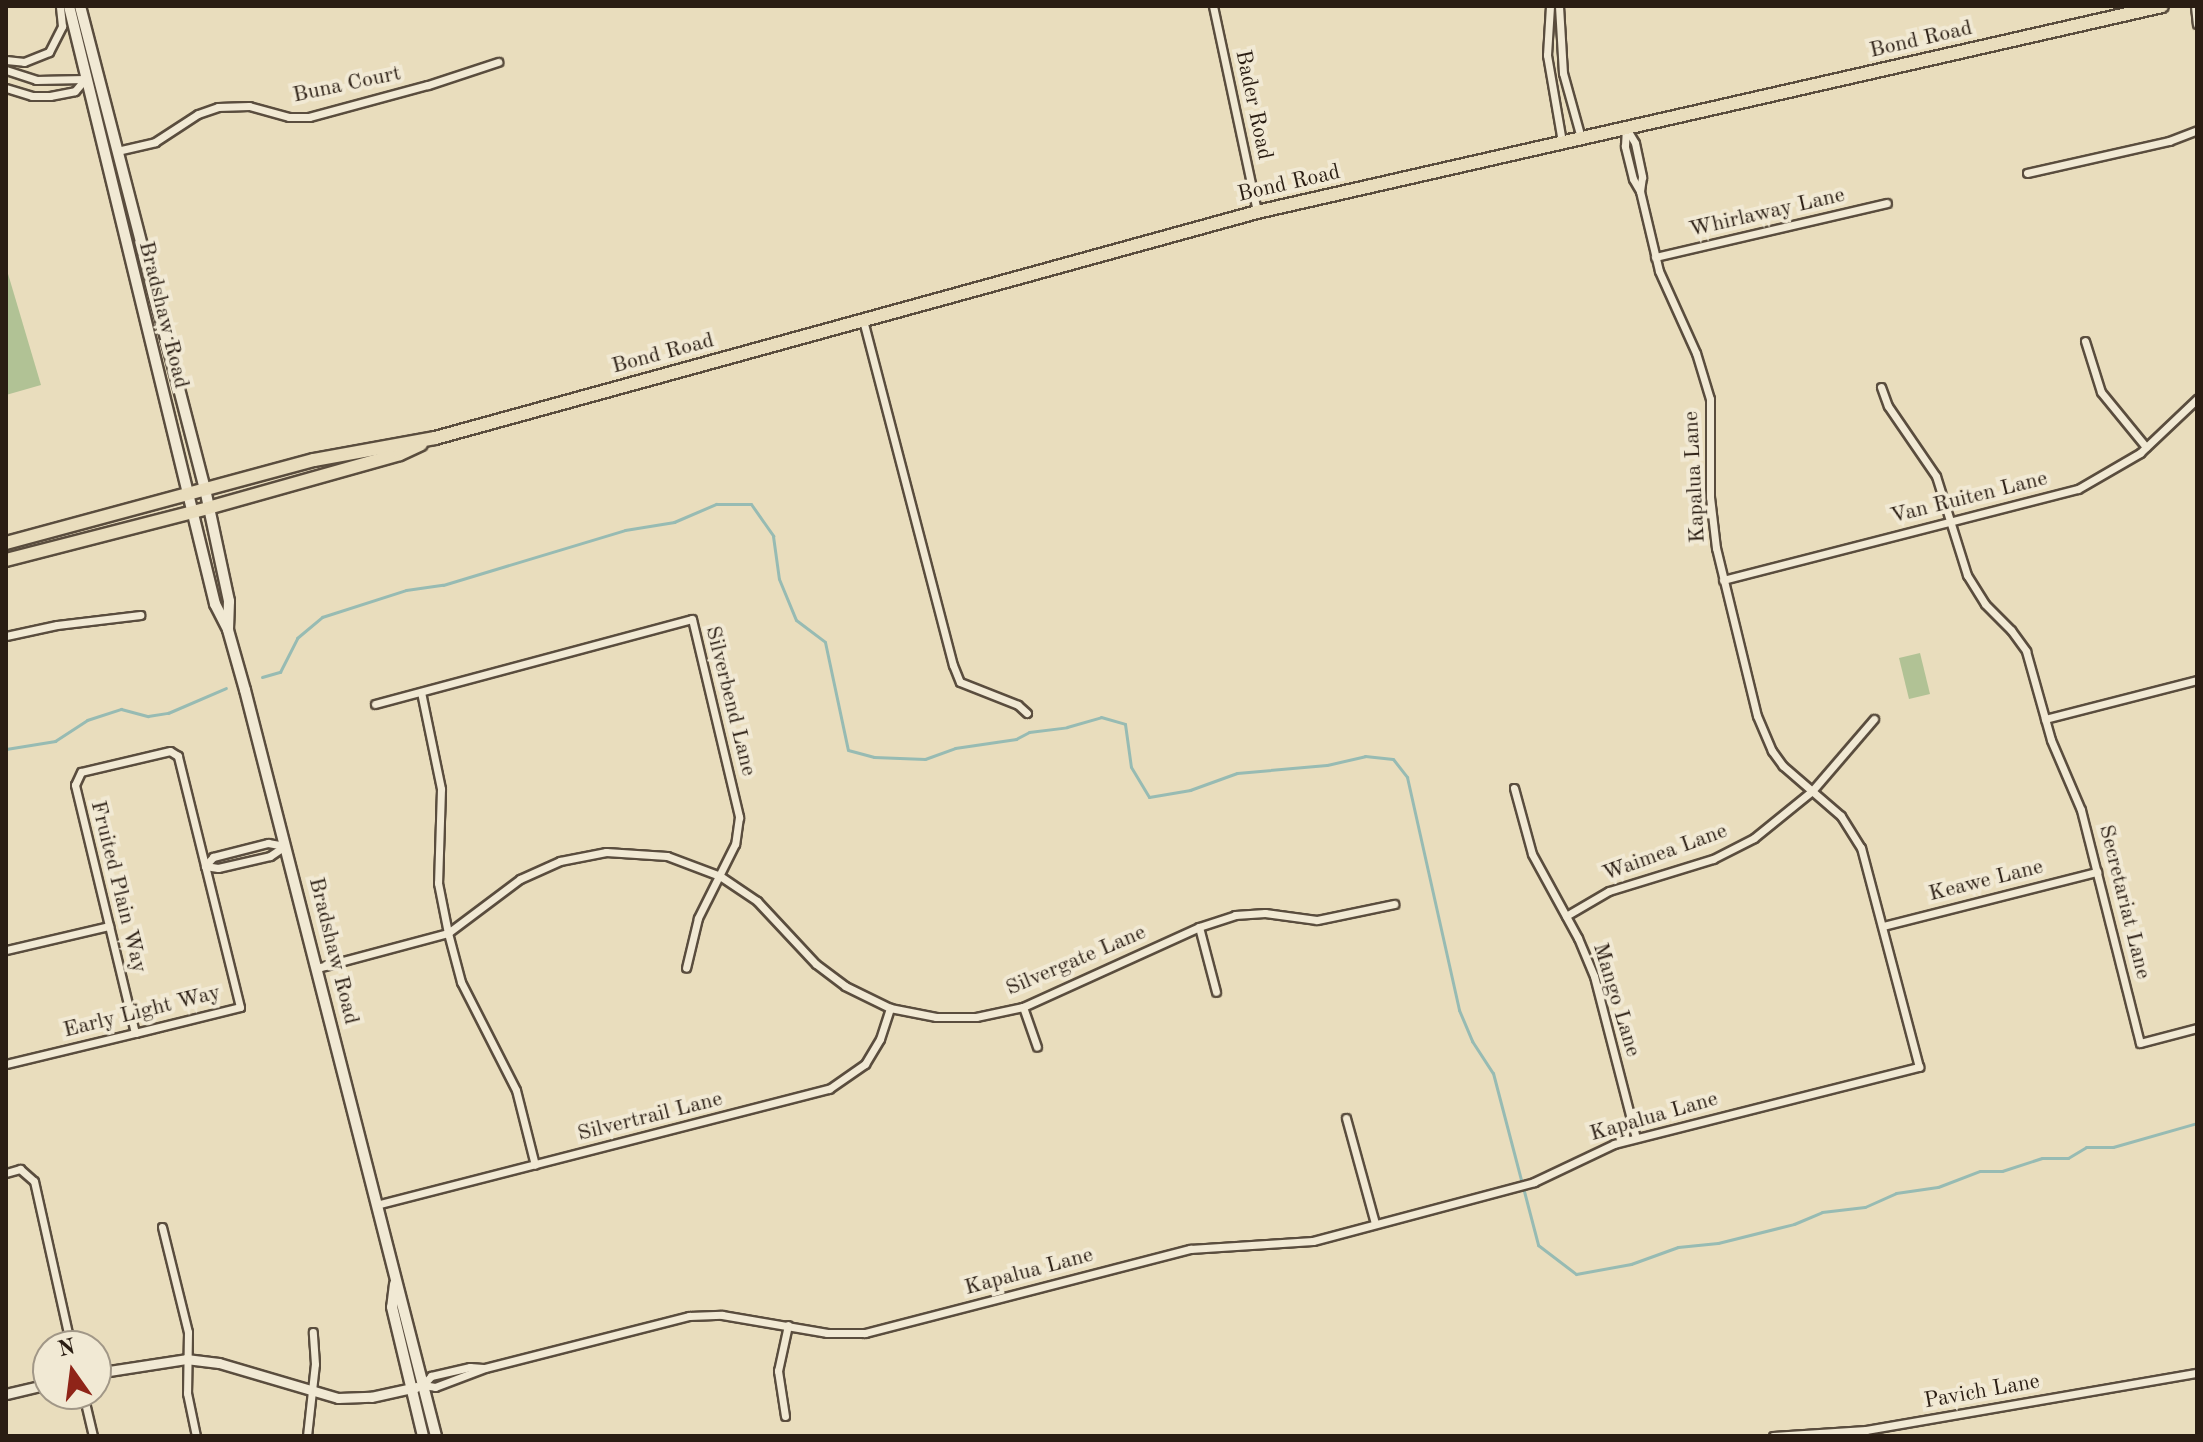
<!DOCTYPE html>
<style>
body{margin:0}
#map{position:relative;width:2203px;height:1442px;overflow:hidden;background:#e9ddbd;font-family:"Old Standard TT",serif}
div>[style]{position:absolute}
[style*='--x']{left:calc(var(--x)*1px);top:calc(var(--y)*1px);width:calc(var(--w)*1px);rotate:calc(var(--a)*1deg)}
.green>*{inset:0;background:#b1c295}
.stream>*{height:3px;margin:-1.5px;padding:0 1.5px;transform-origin:1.5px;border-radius:1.5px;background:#97bbb3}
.roads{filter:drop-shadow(2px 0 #5a4d3e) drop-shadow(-2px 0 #5a4d3e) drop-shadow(0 2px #5a4d3e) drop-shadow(0 -2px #5a4d3e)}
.minor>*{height:7px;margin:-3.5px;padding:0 3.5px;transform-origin:3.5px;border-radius:3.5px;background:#f1e9d4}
.tertiary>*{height:9px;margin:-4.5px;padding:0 4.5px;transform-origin:4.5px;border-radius:4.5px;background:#f1e9d4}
.secondary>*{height:10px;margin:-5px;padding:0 5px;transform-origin:5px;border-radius:5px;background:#f1e9d4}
.primary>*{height:12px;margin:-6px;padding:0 6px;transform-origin:6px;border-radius:6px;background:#e9ddbd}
span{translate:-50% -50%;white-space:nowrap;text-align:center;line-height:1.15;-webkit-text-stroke:8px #f1e9d4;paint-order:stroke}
.street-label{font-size:22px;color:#2a1d13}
.frame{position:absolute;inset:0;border:8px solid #2a1d13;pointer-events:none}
.north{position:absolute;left:32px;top:1330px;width:80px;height:80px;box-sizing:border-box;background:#f1e9d4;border:2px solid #a19787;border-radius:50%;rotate:346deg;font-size:22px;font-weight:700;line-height:32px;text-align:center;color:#2a1d13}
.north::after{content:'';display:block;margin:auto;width:28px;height:36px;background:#8f2418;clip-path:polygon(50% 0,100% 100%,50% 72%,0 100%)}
</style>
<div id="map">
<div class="green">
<i style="clip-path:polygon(6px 267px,41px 385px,6px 395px)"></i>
<i style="clip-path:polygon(1920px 653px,1930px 694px,1909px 699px,1899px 658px)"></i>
</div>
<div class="stream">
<i style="--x:262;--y:677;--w:19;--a:-16"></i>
<i style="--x:280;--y:672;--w:38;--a:-63"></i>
<i style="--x:297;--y:638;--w:33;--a:-40"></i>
<i style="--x:322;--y:617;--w:88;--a:-17.8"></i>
<i style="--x:406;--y:590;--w:37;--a:-8"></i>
<i style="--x:443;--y:585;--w:190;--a:-16.8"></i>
<i style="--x:625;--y:530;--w:50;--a:-9.3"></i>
<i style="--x:674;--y:522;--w:46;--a:-23.2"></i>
<i style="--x:716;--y:504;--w:35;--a:0"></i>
<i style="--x:751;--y:504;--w:39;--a:55"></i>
<i style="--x:773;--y:536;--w:43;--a:82.1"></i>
<i style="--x:779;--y:579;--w:44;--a:67.5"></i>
<i style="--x:796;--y:620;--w:36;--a:37"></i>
<i style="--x:825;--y:642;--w:110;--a:78"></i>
<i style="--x:848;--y:750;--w:27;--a:15"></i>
<i style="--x:874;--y:757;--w:51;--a:2.2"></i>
<i style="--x:925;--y:759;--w:32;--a:-20"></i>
<i style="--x:955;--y:748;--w:62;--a:-8.4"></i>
<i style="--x:1016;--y:739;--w:15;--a:-28"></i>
<i style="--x:1029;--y:732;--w:38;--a:-7"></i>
<i style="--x:1067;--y:727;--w:35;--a:-16"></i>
<i style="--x:1101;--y:717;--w:25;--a:16"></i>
<i style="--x:1125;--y:724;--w:43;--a:82.1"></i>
<i style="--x:1131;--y:767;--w:35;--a:59"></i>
<i style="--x:1149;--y:797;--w:42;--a:-9.7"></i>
<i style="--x:1190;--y:790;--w:50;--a:-19.9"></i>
<i style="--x:1237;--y:773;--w:90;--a:-5.1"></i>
<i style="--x:1327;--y:765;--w:39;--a:-13"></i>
<i style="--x:1365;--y:756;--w:28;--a:6"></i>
<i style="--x:1393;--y:759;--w:23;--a:52"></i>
<i style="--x:1407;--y:777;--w:239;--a:77.4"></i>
<i style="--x:1459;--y:1010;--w:34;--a:67"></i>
<i style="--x:1472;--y:1041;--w:38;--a:57"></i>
<i style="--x:1493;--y:1073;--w:178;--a:75.3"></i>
<i style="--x:1538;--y:1245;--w:48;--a:37.3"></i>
<i style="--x:1576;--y:1274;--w:56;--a:-10.3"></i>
<i style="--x:1631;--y:1264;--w:50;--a:-19.9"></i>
<i style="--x:1678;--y:1247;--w:40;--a:-5.7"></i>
<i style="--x:1718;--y:1243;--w:78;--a:-14"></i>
<i style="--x:1794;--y:1224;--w:30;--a:-23"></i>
<i style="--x:1822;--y:1212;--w:43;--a:-6.6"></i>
<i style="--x:1865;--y:1207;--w:34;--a:-24"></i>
<i style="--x:1896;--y:1193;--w:42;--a:-8.1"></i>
<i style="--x:1938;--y:1187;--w:45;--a:-20.9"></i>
<i style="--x:1980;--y:1171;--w:22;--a:0"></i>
<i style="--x:2002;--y:1171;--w:42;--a:-18"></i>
<i style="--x:2042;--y:1158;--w:26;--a:0"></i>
<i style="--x:2068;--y:1158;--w:21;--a:-31"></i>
<i style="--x:2086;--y:1147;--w:27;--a:0"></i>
<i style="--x:2113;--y:1147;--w:87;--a:-15.9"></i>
<i style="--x:6;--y:749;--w:50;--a:-9.3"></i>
<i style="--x:55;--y:741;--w:38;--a:-33"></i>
<i style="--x:87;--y:720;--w:36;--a:-18"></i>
<i style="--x:121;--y:709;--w:28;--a:15"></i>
<i style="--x:148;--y:716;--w:20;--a:-9"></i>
<i style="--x:168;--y:713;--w:63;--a:-23.3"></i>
</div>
<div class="roads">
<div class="minor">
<i style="--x:1213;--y:6;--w:211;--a:77.9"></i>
<i style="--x:1550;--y:6;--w:49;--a:93.5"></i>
<i style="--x:1547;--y:55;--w:88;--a:80.2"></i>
<i style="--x:1559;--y:6;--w:67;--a:86.6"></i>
<i style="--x:1563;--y:73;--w:67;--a:74.5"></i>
<i style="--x:2195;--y:6;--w:18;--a:84"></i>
<i style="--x:6;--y:60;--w:18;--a:6"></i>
<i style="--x:24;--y:62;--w:27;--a:-22"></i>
<i style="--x:49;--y:52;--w:29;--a:-63"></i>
<i style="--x:62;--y:26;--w:20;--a:-96"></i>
<i style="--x:6;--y:70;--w:32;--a:18"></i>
<i style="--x:36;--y:80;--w:49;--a:-1.2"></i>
<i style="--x:6;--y:88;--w:27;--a:17"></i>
<i style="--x:32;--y:96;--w:18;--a:0"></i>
<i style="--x:50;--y:96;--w:25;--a:-11"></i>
<i style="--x:75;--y:91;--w:16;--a:-50"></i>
<i style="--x:1626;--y:128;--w:17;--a:59"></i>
<i style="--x:1635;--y:143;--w:35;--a:78"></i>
<i style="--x:1642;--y:177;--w:14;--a:98"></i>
<i style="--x:117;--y:151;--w:39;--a:-13"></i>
<i style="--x:155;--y:142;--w:51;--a:-33.1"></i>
<i style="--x:198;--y:114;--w:21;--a:-19"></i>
<i style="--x:218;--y:107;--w:31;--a:-2"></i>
<i style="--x:249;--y:106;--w:41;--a:15.4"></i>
<i style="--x:289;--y:117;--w:20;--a:0"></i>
<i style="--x:309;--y:117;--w:123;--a:-15.1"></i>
<i style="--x:428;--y:85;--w:74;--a:-18.2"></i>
<i style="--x:2027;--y:173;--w:146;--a:-12.7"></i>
<i style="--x:2169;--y:141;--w:30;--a:-21"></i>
<i style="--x:1655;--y:257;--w:238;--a:-13.1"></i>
<i style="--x:863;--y:320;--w:357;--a:75.4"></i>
<i style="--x:953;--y:665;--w:18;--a:68"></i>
<i style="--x:960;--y:682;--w:62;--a:21.6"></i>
<i style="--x:1018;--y:705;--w:12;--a:42"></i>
<i style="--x:2085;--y:341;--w:53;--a:72.6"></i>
<i style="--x:2101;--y:392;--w:71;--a:50.7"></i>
<i style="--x:1881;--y:387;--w:20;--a:70"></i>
<i style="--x:1888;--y:406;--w:85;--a:55.6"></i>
<i style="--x:1936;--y:476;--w:104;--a:72.6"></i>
<i style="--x:1967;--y:575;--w:34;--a:58"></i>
<i style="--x:1985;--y:604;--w:37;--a:45"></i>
<i style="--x:2011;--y:630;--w:26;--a:54"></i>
<i style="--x:2026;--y:651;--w:92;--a:74.3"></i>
<i style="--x:2051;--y:740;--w:76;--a:66.8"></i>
<i style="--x:2081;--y:810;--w:240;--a:75.8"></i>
<i style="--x:2140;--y:1043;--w:59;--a:-14.7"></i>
<i style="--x:1723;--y:580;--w:366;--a:-14.4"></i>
<i style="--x:2078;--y:489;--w:72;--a:-30.1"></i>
<i style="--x:2140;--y:453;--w:79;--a:-43.5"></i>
<i style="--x:6;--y:636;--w:52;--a:-12.2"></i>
<i style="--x:57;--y:625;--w:84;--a:-6.9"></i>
<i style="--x:421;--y:692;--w:99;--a:78.3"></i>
<i style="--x:441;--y:789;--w:94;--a:91.8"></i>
<i style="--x:438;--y:883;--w:51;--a:78.7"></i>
<i style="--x:448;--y:933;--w:51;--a:75.1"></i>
<i style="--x:461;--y:982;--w:121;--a:63"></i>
<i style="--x:516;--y:1090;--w:77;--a:75.8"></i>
<i style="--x:375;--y:704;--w:328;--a:-15"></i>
<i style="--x:692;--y:619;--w:204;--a:76.6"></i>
<i style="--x:739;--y:817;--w:27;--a:98"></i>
<i style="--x:735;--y:844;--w:83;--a:116.6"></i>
<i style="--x:698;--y:918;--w:51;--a:103.5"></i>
<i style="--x:2045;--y:719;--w:157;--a:-14.4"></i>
<i style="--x:1514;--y:788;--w:68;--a:74.7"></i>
<i style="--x:1532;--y:854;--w:96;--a:61.3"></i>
<i style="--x:1578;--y:938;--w:41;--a:67.2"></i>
<i style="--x:1594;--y:976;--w:167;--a:75.5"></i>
<i style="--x:205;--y:866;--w:12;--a:-48"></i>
<i style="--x:213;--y:857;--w:57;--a:-14.3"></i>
<i style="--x:268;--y:843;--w:17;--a:10"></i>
<i style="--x:205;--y:866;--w:13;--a:9"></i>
<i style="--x:218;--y:868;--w:53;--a:-13"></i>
<i style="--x:270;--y:856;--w:18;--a:-34"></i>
<i style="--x:1566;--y:916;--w:50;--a:-30.2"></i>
<i style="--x:1609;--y:891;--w:109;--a:-17.1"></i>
<i style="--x:1713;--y:859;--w:46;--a:-27.1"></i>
<i style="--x:1754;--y:838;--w:75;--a:-39"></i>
<i style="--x:1812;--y:791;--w:95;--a:-49.3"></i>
<i style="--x:1883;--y:926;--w:221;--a:-14.2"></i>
<i style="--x:1199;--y:927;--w:67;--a:75.3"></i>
<i style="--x:6;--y:950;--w:106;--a:-13.1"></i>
<i style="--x:317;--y:968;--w:136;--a:-15"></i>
<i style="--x:448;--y:933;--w:90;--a:-36.9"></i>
<i style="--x:520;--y:879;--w:44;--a:-24.2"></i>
<i style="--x:560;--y:861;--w:47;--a:-11.1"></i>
<i style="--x:606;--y:852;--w:61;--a:3.8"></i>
<i style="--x:667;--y:856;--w:57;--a:20.7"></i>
<i style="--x:720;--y:876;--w:45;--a:34"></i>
<i style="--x:757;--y:901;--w:86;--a:46.9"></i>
<i style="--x:816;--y:964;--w:36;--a:37"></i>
<i style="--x:845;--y:986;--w:50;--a:26.1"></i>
<i style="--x:890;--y:1008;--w:47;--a:11.1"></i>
<i style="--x:936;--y:1017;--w:40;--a:0"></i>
<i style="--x:976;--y:1017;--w:48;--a:-12"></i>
<i style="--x:1023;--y:1007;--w:193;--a:-24.4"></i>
<i style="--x:1199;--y:927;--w:38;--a:-18"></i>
<i style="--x:1235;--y:915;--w:30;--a:-4"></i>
<i style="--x:1265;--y:913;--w:52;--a:7.7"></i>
<i style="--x:1317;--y:920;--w:79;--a:-11.7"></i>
<i style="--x:1023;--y:1007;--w:42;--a:70.7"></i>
<i style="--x:6;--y:1064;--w:133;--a:-13.5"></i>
<i style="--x:135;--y:1033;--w:108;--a:-13.9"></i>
<i style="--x:240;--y:1007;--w:259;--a:-103.9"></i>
<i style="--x:178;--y:756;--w:9;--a:-148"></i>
<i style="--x:170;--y:751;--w:91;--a:166.7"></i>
<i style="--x:81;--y:772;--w:14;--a:115"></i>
<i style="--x:75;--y:785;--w:255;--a:76.4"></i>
<i style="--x:1346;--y:1118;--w:109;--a:74.6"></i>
<i style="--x:6;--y:1173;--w:15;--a:-16"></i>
<i style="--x:20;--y:1169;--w:18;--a:41"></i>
<i style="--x:34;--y:1181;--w:169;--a:77.4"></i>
<i style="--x:376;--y:1205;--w:468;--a:-14.4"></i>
<i style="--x:829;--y:1089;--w:44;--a:-34.8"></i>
<i style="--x:865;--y:1064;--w:29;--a:-59"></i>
<i style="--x:880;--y:1039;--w:33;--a:-72"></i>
<i style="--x:162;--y:1227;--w:108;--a:76.1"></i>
<i style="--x:188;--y:1332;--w:61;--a:90.9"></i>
<i style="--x:187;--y:1393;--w:44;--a:78.2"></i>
<i style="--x:423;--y:1385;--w:12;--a:9"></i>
<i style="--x:435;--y:1387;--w:53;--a:-20.8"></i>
<i style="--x:485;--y:1368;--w:211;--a:-14.3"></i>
<i style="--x:689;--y:1316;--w:33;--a:-2"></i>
<i style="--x:722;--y:1315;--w:107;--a:9.7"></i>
<i style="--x:827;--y:1333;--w:38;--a:0"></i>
<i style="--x:865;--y:1333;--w:336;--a:-14.5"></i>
<i style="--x:1190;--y:1249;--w:123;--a:-3.7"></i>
<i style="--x:1313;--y:1241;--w:229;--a:-14.9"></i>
<i style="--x:1534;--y:1182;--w:89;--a:-25.4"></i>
<i style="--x:1614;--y:1144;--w:315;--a:-14.2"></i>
<i style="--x:1919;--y:1067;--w:227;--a:-104.8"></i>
<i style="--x:1861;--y:848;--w:38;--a:-122"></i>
<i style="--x:1841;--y:816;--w:77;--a:-139.2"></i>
<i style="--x:1783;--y:766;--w:19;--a:-126"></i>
<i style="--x:1772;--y:751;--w:38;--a:-113"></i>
<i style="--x:1757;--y:716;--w:173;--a:-103.7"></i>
<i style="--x:1716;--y:548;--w:51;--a:-96.7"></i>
<i style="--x:1710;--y:497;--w:98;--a:-90"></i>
<i style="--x:1710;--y:399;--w:48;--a:-106.9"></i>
<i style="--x:1696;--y:353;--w:90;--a:-114.3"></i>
<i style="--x:1659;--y:271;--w:82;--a:-103.4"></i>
<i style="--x:1640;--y:191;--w:14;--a:-120"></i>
<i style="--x:1633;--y:179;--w:34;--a:-104"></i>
<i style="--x:1625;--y:146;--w:18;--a:-87"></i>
<i style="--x:423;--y:1385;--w:12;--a:-48"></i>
<i style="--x:431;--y:1376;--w:40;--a:-13"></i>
<i style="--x:470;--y:1367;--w:13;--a:4"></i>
<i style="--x:83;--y:1394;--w:43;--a:76.6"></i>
<i style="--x:785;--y:1416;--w:46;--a:-98.8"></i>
<i style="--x:778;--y:1371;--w:47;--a:-77.7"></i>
<i style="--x:307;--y:1436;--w:72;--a:-83.7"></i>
<i style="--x:315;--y:1364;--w:32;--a:-94"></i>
<i style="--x:1773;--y:1436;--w:93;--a:-3.7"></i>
<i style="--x:1866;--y:1430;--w:336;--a:-9.8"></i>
</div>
<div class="tertiary">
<i style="--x:96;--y:1373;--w:91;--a:-8.8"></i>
<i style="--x:186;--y:1359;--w:33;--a:7"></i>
<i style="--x:219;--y:1363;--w:124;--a:16.4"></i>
<i style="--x:338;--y:1398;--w:33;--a:-2"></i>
<i style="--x:371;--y:1397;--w:46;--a:-12.5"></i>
<i style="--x:6;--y:1394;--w:43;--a:-13.4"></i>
</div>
<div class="secondary">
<i style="--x:69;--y:6;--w:616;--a:76.28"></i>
<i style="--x:215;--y:604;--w:29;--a:63"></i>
<i style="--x:228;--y:630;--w:62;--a:74.2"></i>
<i style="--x:245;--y:690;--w:770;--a:75.64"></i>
<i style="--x:80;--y:6;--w:499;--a:75.5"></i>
<i style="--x:205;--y:489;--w:115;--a:77.9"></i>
<i style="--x:229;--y:601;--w:28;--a:92"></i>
<i style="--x:395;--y:1284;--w:23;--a:97"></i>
<i style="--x:392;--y:1307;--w:133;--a:76.5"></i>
</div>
<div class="primary">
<i style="--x:6;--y:543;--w:319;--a:-15.1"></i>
<i style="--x:314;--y:460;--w:123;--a:-10.3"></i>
<i style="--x:435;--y:438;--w:853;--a:-15.37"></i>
<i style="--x:1257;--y:212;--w:928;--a:-12.82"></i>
<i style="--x:6;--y:560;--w:209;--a:-14.4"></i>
<i style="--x:208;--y:508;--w:199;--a:-15.7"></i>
<i style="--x:400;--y:454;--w:23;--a:-25"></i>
</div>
</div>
<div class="street-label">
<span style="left:1921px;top:40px;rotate:-13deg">Bond Road</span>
<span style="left:347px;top:85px;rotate:-12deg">Buna Court</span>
<span style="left:1253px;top:105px;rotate:78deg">Bader Road</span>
<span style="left:1289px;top:184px;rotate:-13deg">Bond Road</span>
<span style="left:1767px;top:213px;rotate:-13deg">Whirlaway Lane</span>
<span style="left:163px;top:315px;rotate:76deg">Bradshaw Road</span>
<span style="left:663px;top:354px;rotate:-15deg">Bond Road</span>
<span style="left:1695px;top:477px;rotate:-93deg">Kapalua Lane</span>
<span style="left:1969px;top:498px;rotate:-14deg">Van Ruiten Lane</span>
<span style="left:730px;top:701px;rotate:76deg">Silverbend Lane</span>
<span style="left:1665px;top:853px;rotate:-20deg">Waimea Lane</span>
<span style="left:1986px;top:881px;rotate:-14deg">Keawe Lane</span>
<span style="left:118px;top:887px;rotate:76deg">Fruited Plain Way</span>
<span style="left:2124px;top:902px;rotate:76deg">Secretariat Lane</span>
<span style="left:333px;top:951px;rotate:76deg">Bradshaw Road</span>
<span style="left:1076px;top:961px;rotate:-23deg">Silvergate Lane</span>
<span style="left:1616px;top:1000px;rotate:73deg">Mango Lane</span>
<span style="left:142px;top:1012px;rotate:-14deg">Early Light Way</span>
<span style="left:650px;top:1117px;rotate:-14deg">Silvertrail Lane</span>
<span style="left:1654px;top:1117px;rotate:-16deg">Kapalua Lane</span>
<span style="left:1029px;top:1272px;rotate:-15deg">Kapalua Lane</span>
<span style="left:1982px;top:1392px;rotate:-10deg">Pavich Lane</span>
</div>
<div class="frame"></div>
<div class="north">N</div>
</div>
